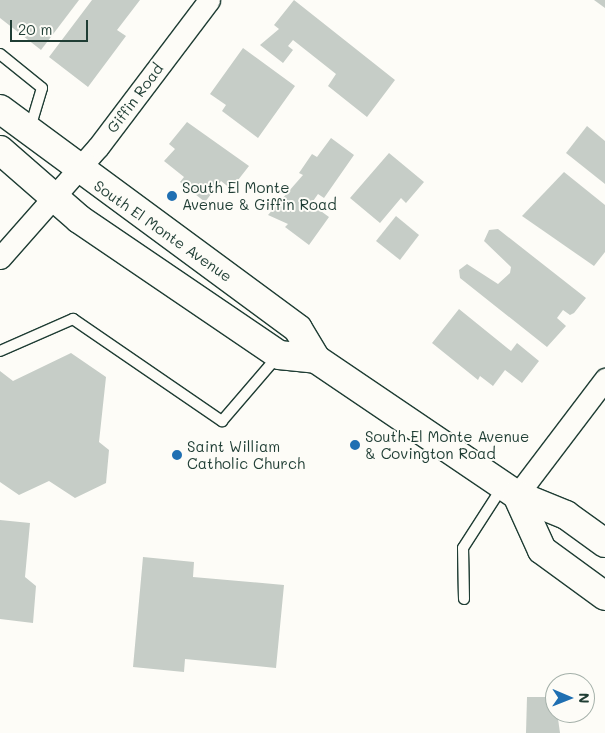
<!DOCTYPE html>
<style>
body{margin:0}
#map{position:relative;width:605px;height:733px;overflow:hidden;background:#fdfcf7;font-family:Mali,sans-serif}
div>[style]{position:absolute}
[style*='--x']{left:calc(var(--x)*1px);top:calc(var(--y)*1px);width:calc(var(--w)*1px);rotate:calc(var(--a)*1deg)}
.building>*{inset:0;background:#c6cdc7}
.roads{filter:drop-shadow(1px 0 #1f3d34) drop-shadow(-1px 0 #1f3d34) drop-shadow(0 1px #1f3d34) drop-shadow(0 -1px #1f3d34)}
.lane>*{height:10px;margin:-5px;padding:0 5px;transform-origin:5px;border-radius:5px;background:#fdfcf7}
.street>*{height:21px;margin:-10.5px;padding:0 10.5px;transform-origin:10.5px;border-radius:10.5px;background:#fdfcf7}
.secondary>*{height:28px;margin:-14px;padding:0 14px;transform-origin:14px;border-radius:14px;background:#fdfcf7}
.dots>*{width:14px;height:14px;translate:-50% -50%;box-sizing:border-box;border:2px solid #fdfcf7;border-radius:50%}
span{translate:-50% -50%;white-space:nowrap;text-align:center;line-height:1.15;-webkit-text-stroke:4px #fdfcf7;paint-order:stroke}
.street-label{font-size:15px;color:#1f3d34}
.poi-label{font-size:15px;color:#1f3d34}
.left{translate:0 -50%;text-align:left}
.north{position:absolute;left:545px;top:673px;width:50px;height:50px;box-sizing:border-box;background:#fdfcf7;border:1px solid #a4b0a9;border-radius:50%;rotate:91deg;font-size:14px;font-weight:700;line-height:20px;text-align:center;color:#1f3d34}
.north::after{content:'';display:block;margin:auto;width:18px;height:22px;background:#1f6fb2;clip-path:polygon(50% 0,100% 100%,50% 72%,0 100%)}
.scale{position:absolute;left:10px;top:20px;width:78px;height:22px;box-sizing:border-box;border:2px solid #1f3d34;border-top:0;padding-left:6px;font-size:15px;line-height:18px;white-space:nowrap;color:#1f3d34;-webkit-text-stroke:4px #fdfcf7;paint-order:stroke}
</style>
<div id="map">
<div class="building">
<i style="clip-path:polygon(0 0,79px 0,41px 50px,0 18px)"></i>
<i style="clip-path:polygon(92px 0,140px 0,117px 30px,126px 36px,88px 87px,49px 57px)"></i>
<i style="clip-path:polygon(294px 0,395px 80px,367px 117px,328px 86px,336px 74px,293px 40px,288px 46px,293px 50px,283px 63px,260px 45px,279px 29px,274px 25px)"></i>
<i style="clip-path:polygon(594px 0,605px 0,605px 8px)"></i>
<i style="clip-path:polygon(243px 48px,295px 86px,258px 138px,222px 111px,226px 105px,210px 94px)"></i>
<i style="clip-path:polygon(187px 122px,249px 166px,231px 189px,221px 181px,205px 202px,180px 182px,184px 177px,164px 161px,175px 149px,169px 144px)"></i>
<i style="clip-path:polygon(587px 126px,605px 141px,605px 184px,566px 153px)"></i>
<i style="clip-path:polygon(331px 138px,354px 155px,324px 198px,318px 194px,311px 204px,329px 217px,309px 245px,285px 227px,288px 224px,268px 215px,303px 175px,299px 173px,312px 154px,317px 157px)"></i>
<i style="clip-path:polygon(389px 153px,424px 182px,406px 203px,401px 198px,380px 223px,350px 198px)"></i>
<i style="clip-path:polygon(564px 172px,605px 205px,605px 252px,594px 266px,522px 216px)"></i>
<i style="clip-path:polygon(396px 216px,419px 235px,400px 260px,376px 241px)"></i>
<i style="clip-path:polygon(498px 229px,586px 298px,574px 313px,570px 315px,563px 310px,557px 318px,566px 326px,547px 347px,460px 278px,459px 270px,467px 264px,498px 284px,510px 273px,511px 267px,484px 241px,489px 230px)"></i>
<i style="clip-path:polygon(459px 309px,511px 351px,517px 343px,539px 361px,522px 383px,505px 370px,493px 386px,480px 376px,478px 380px,432px 343px)"></i>
<i style="clip-path:polygon(71px 353px,106px 377px,99px 442px,109px 450px,106px 483px,75px 498px,49px 481px,19px 495px,0 482px,0 371px,13px 381px)"></i>
<i style="clip-path:polygon(0 520px,30px 523px,25px 577px,36px 586px,33px 623px,0 619px)"></i>
<i style="clip-path:polygon(143px 557px,194px 562px,193px 577px,284px 585px,276px 668px,185px 659px,184px 672px,133px 667px)"></i>
<i style="clip-path:polygon(527px 697px,555px 697px,560px 733px,526px 733px)"></i>
</div>
<div class="roads">
<div class="lane">
<i style="--x:0;--y:54;--w:54;--a:39"></i>
<i style="--x:42;--y:88;--w:42;--a:106.7"></i>
<i style="--x:0;--y:351;--w:80;--a:-23.7"></i>
<i style="--x:73;--y:319;--w:181;--a:34.4"></i>
<i style="--x:222;--y:421;--w:86;--a:-49.3"></i>
<i style="--x:464;--y:599;--w:51;--a:-91.1"></i>
<i style="--x:463;--y:548;--w:74;--a:-57.2"></i>
</div>
<div class="street">
<i style="--x:0;--y:258;--w:148;--a:-48.6"></i>
<i style="--x:98;--y:147;--w:184;--a:-52.9"></i>
<i style="--x:517;--y:495;--w:146;--a:-52.8"></i>
</div>
<div class="secondary">
<i style="--x:0;--y:109;--w:370;--a:36.4"></i>
<i style="--x:298;--y:329;--w:35;--a:59"></i>
<i style="--x:316;--y:359;--w:243;--a:34.1"></i>
<i style="--x:517;--y:495;--w:53;--a:22.2"></i>
<i style="--x:566;--y:515;--w:48;--a:35.7"></i>
<i style="--x:0;--y:150;--w:105;--a:41.1"></i>
<i style="--x:79;--y:219;--w:242;--a:34.2"></i>
<i style="--x:279;--y:355;--w:37;--a:6"></i>
<i style="--x:517;--y:495;--w:60;--a:65.6"></i>
<i style="--x:542;--y:550;--w:78;--a:36.1"></i>
</div>
</div>
<div class="dots">
<i style="left:172px;top:196px;background:#1f6fb2"></i>
<i style="left:355px;top:445px;background:#1f6fb2"></i>
<i style="left:177px;top:455px;background:#1f6fb2"></i>
</div>
<div class="street-label">
<span style="left:135px;top:98px;rotate:-53deg">Giffin Road</span>
<span style="left:163px;top:231px;rotate:35deg">South El Monte Avenue</span>
</div>
<div class="poi-label">
<span class="left" style="left:182px;top:196px">South El Monte<br>Avenue &amp; Giffin Road</span>
<span class="left" style="left:365px;top:445px">South El Monte Avenue<br>&amp; Covington Road</span>
<span class="left" style="left:187px;top:455px">Saint William<br>Catholic Church</span>
</div>
<div class="north">N</div>
<div class="scale">20 m</div>
</div>
